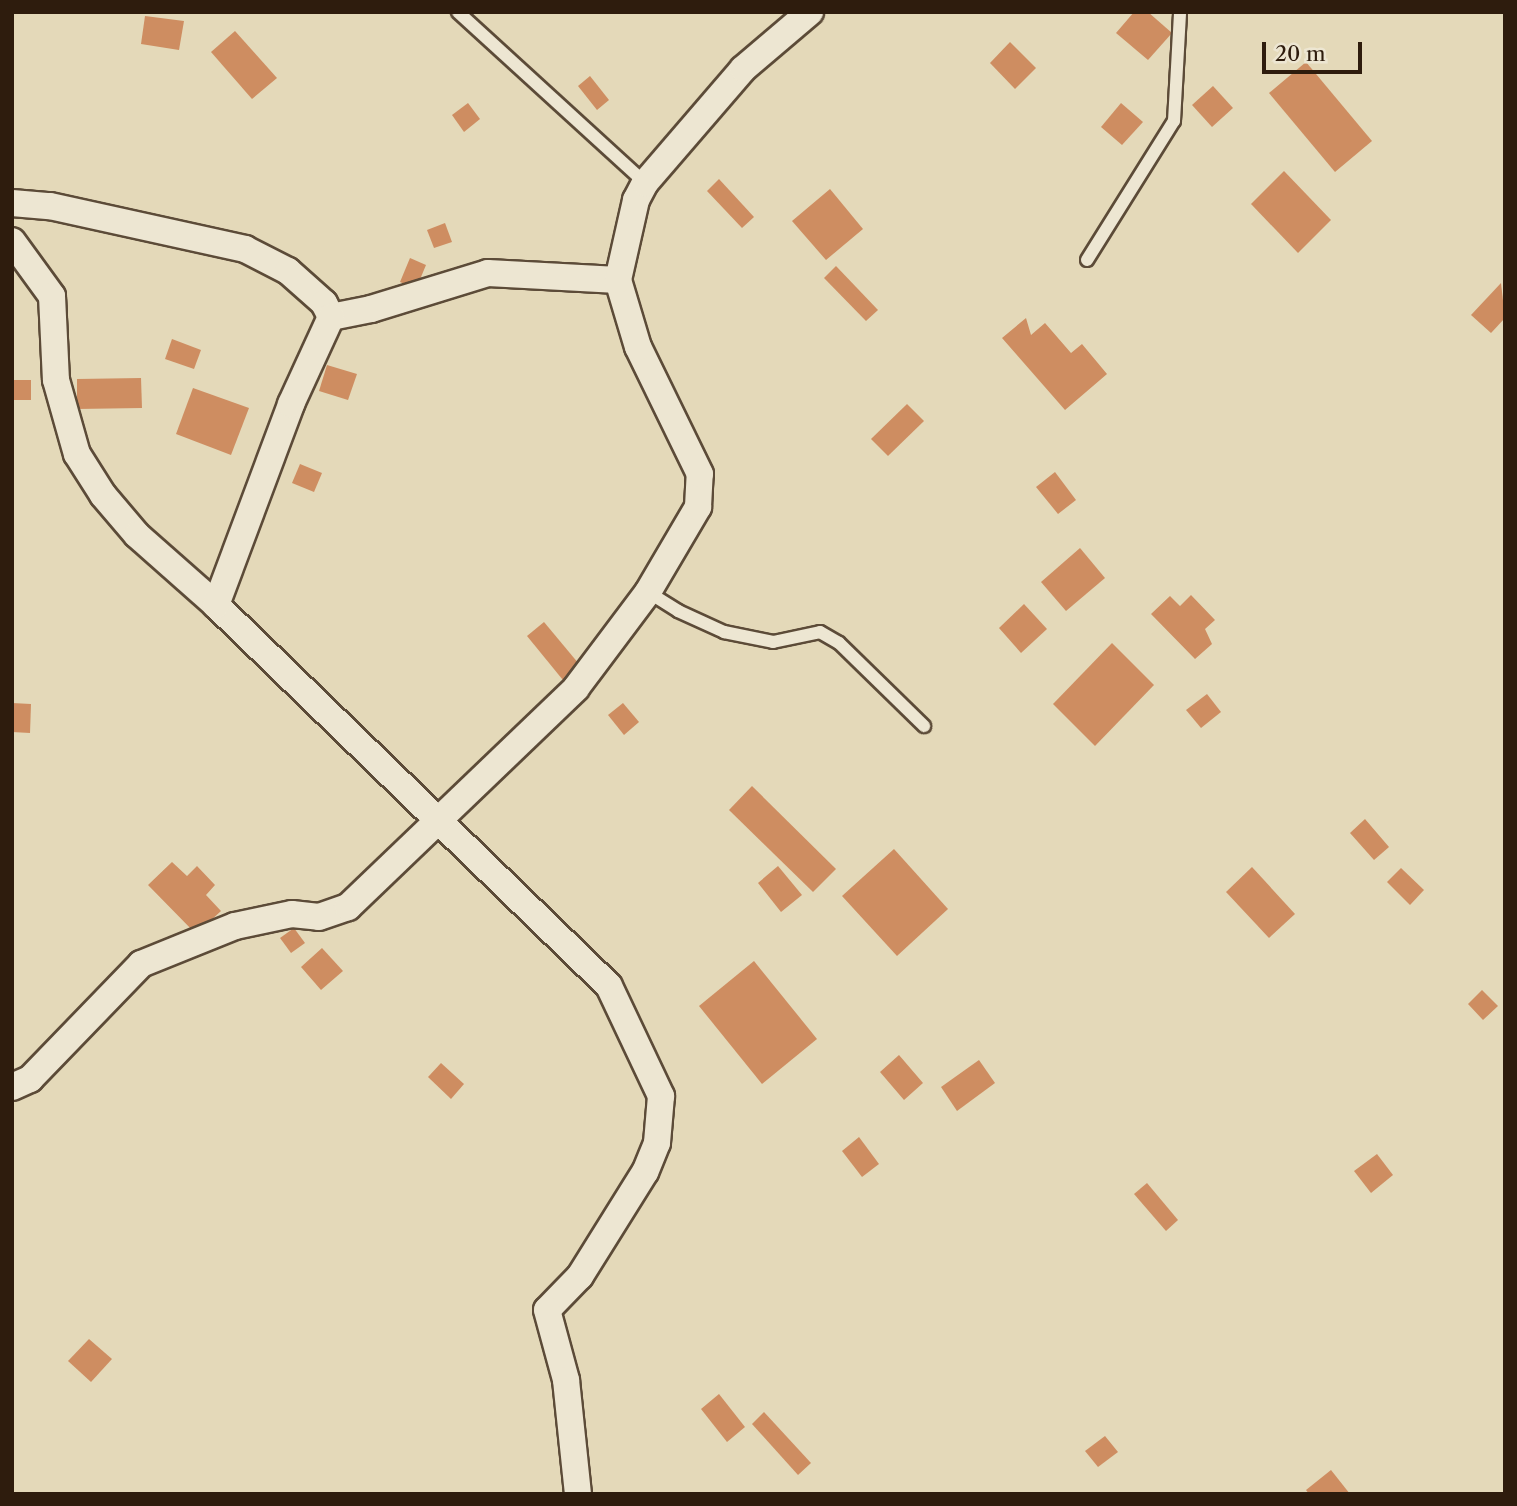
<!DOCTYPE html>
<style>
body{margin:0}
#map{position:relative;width:1517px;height:1506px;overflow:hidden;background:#e4d9b9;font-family:"Libre Caslon Text",serif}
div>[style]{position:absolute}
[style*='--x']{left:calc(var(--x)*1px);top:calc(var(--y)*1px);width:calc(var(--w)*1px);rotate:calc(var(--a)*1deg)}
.building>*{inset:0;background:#ce8d61}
.roads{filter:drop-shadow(2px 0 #5c4b38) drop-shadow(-2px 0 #5c4b38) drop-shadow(0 2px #5c4b38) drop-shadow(0 -2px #5c4b38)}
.service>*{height:12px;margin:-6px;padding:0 6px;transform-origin:6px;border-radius:6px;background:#ede6d2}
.minor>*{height:26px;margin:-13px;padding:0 13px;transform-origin:13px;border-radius:13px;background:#ede6d2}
span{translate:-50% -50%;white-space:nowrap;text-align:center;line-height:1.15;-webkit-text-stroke:7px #ede6d2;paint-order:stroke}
.frame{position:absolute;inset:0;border:14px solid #2e1c0d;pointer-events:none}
.scale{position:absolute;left:1262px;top:42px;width:100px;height:32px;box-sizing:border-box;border:4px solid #2e1c0d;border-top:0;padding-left:9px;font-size:21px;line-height:24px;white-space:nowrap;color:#2e1c0d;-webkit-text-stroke:5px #ede6d2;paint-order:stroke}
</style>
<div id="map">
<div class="building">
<i style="clip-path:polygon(1134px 12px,1148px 12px,1172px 33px,1148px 60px,1116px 33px)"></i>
<i style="clip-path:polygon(145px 16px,184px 21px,179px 50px,141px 44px)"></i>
<i style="clip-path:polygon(235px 31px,277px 78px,252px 99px,211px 52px)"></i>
<i style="clip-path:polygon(1010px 42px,1036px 68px,1015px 89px,990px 63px)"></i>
<i style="clip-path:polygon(1306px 62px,1372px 141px,1335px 172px,1269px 93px)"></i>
<i style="clip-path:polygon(590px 76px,609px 100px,597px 110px,578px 86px)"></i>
<i style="clip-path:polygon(1213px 86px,1233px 108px,1212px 127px,1192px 105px)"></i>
<i style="clip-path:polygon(468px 103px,480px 119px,464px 132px,452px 115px)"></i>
<i style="clip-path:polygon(1121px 103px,1143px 122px,1122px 145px,1101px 127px)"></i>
<i style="clip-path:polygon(1284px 171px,1331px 220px,1298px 253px,1251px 204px)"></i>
<i style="clip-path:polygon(719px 179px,754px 217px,742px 228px,707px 191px)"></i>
<i style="clip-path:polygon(830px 189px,863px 229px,826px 260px,792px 221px)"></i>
<i style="clip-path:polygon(445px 223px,452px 242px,434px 248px,427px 230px)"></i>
<i style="clip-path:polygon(410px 258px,426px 265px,416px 289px,400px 282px)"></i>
<i style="clip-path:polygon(836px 266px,878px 310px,866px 321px,824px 278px)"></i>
<i style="clip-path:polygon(1501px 283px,1505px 318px,1491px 333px,1471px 315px)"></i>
<i style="clip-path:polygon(1026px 318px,1031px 335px,1045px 323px,1071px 353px,1082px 344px,1107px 374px,1065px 410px,1002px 338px)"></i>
<i style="clip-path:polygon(172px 339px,201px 350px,194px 369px,165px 359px)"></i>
<i style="clip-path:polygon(327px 365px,357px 374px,348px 400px,319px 391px)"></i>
<i style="clip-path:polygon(141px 378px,142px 408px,77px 409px,77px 379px)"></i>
<i style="clip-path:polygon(12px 380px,31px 380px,31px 400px,12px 400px)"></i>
<i style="clip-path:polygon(193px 388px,249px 408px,231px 455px,176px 434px)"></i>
<i style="clip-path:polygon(907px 404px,924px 421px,888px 456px,871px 439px)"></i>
<i style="clip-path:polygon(300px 464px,322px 473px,314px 492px,292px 483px)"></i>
<i style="clip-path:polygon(1055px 472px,1076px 500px,1058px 514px,1036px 487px)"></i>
<i style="clip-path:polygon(1080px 548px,1105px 578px,1066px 611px,1041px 582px)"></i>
<i style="clip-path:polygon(1191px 595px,1215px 620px,1205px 629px,1212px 644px,1195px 659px,1151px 614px,1170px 596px,1180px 606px)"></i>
<i style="clip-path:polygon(1024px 604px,1047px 629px,1021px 653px,999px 628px)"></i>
<i style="clip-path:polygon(544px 622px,584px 670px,567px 685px,527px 636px)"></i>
<i style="clip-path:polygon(1112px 643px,1154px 685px,1095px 746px,1053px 704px)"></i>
<i style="clip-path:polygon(1207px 694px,1221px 712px,1201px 728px,1186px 710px)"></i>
<i style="clip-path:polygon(12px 703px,31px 704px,30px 733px,12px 732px)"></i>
<i style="clip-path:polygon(623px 703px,639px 722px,624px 735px,608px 715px)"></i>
<i style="clip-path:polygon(752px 786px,836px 869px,813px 892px,729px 810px)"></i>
<i style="clip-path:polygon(1365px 819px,1389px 847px,1374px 860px,1350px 833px)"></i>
<i style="clip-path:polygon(894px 849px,948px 909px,897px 956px,842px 896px)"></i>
<i style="clip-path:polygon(172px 862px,187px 876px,197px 866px,215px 885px,206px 895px,221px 911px,196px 934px,148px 885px)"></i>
<i style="clip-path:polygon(778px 866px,802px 895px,781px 912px,758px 883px)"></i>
<i style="clip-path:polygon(1252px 867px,1295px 914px,1269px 938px,1226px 892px)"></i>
<i style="clip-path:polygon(1401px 868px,1424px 890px,1410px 905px,1387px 882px)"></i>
<i style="clip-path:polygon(294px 928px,305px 943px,291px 953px,280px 938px)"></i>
<i style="clip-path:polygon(322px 948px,343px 971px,321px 990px,301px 967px)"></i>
<i style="clip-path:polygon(754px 961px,817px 1039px,762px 1084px,699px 1006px)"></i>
<i style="clip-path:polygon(1482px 990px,1498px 1006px,1483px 1020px,1468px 1004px)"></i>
<i style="clip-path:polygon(899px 1055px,923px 1083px,904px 1100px,880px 1072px)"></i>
<i style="clip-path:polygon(979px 1060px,995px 1083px,957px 1111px,941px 1087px)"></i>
<i style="clip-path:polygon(441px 1063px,464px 1084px,451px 1099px,428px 1077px)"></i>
<i style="clip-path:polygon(859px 1137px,879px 1164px,862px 1177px,842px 1151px)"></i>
<i style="clip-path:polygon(1377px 1154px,1393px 1175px,1371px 1193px,1354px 1171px)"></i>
<i style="clip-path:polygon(1147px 1183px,1178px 1220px,1166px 1231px,1134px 1194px)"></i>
<i style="clip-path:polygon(89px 1339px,112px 1359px,91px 1382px,68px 1361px)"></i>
<i style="clip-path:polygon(719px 1394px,745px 1427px,727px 1442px,701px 1409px)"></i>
<i style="clip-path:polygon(764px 1412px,811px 1463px,798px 1475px,752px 1424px)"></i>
<i style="clip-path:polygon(1105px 1436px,1118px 1452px,1098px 1467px,1085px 1451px)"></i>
<i style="clip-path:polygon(1331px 1470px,1350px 1494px,1309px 1494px,1306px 1490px)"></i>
</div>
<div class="roads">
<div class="service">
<i style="--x:458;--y:12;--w:253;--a:42.4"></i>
<i style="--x:1087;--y:260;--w:164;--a:-58"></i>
<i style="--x:1174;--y:121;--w:109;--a:-86.8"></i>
<i style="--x:648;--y:592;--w:36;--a:32"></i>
<i style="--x:678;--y:611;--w:51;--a:24.5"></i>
<i style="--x:724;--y:632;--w:50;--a:11.5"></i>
<i style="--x:773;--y:642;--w:48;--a:-12"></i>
<i style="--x:820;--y:632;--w:22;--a:30"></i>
<i style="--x:839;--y:643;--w:119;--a:44.3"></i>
</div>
<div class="minor">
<i style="--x:12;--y:203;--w:38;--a:5"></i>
<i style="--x:50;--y:206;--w:200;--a:12.4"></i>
<i style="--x:245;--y:249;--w:48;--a:27.1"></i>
<i style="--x:288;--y:271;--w:48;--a:41.6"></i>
<i style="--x:324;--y:303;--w:16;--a:63"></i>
<i style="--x:331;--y:317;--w:41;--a:-11.3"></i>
<i style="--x:371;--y:309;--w:122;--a:-17.1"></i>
<i style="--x:488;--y:273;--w:130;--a:3.1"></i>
<i style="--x:12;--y:241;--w:68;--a:54"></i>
<i style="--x:52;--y:296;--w:84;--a:87.3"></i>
<i style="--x:56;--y:380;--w:77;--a:74.2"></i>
<i style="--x:77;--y:454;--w:49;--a:57.6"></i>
<i style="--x:103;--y:495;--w:52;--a:49.6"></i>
<i style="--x:137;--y:535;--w:106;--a:41.5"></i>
<i style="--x:216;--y:605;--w:547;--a:44.11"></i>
<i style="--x:609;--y:986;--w:122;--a:64.7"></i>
<i style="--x:661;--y:1096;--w:47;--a:94.9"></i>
<i style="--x:657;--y:1143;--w:31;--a:112"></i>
<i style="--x:645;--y:1172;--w:123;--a:122"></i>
<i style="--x:580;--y:1276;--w:47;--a:134.1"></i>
<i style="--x:547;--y:1310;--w:73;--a:74.8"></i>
<i style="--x:566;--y:1380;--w:115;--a:84"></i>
<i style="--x:216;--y:605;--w:215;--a:-69.5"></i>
<i style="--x:291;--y:404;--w:96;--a:-65.3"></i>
<i style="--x:12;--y:1087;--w:20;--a:-24"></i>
<i style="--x:30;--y:1079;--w:160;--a:-46"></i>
<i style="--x:141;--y:964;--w:101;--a:-22"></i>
<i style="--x:235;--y:926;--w:58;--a:-11.9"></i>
<i style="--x:292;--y:914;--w:27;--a:6"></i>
<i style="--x:319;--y:917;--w:31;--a:-19"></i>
<i style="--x:348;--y:907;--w:316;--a:-43.8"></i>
<i style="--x:576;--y:688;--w:120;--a:-53.1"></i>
<i style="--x:648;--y:592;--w:99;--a:-59.5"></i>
<i style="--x:698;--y:507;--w:33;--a:-87"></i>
<i style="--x:700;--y:474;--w:141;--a:-116"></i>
<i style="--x:638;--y:347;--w:70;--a:-106.6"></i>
<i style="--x:618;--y:280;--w:82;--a:-77.3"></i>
<i style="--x:636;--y:200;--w:19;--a:-62"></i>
<i style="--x:645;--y:183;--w:150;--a:-49.3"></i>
<i style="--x:743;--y:69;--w:88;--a:-40.4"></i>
</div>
</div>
<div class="frame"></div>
<div class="scale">20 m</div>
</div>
